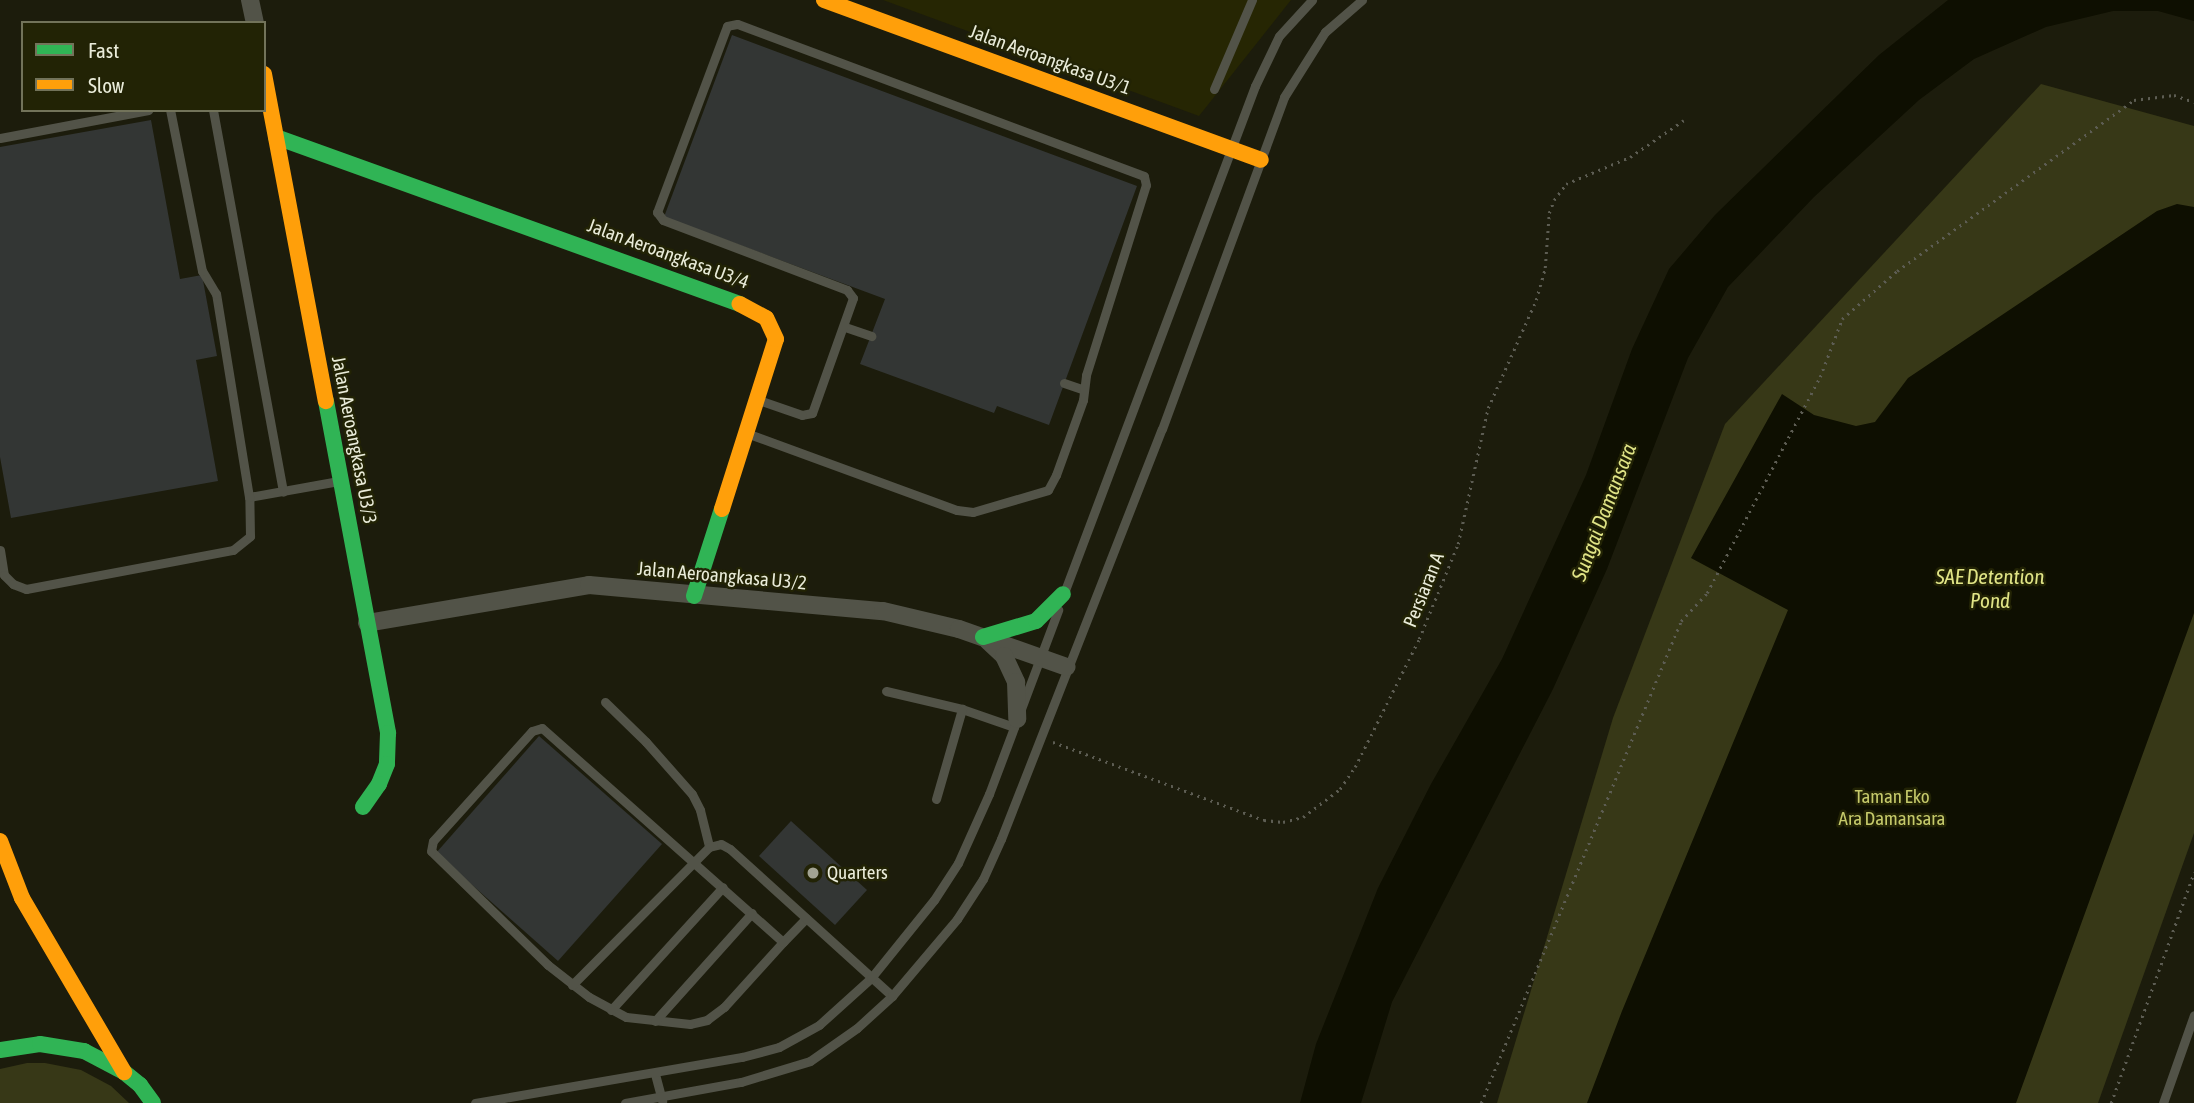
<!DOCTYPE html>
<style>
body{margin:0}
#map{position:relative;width:2194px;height:1103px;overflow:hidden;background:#1c1c0c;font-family:"Asap Condensed",sans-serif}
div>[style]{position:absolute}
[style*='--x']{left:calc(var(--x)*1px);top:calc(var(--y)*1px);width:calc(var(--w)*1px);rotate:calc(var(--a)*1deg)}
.built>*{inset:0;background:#262603}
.green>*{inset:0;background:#373817}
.water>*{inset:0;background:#0e0f01}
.building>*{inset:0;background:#333634}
.path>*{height:2.5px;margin-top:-1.25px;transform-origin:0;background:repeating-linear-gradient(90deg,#5d5d53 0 2px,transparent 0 7px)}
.lane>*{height:9px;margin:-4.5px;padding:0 4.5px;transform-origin:4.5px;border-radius:4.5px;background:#525348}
.street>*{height:18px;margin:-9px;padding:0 9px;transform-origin:9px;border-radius:9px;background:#525348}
.fast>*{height:16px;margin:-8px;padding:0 8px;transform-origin:8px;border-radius:8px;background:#30b455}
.slow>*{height:16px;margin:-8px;padding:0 8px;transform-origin:8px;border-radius:8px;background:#ff9f0a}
.dots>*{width:19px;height:19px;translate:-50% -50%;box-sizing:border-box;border:4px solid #222305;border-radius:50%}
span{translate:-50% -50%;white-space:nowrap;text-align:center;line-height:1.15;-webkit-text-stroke:5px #222305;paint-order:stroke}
.street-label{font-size:19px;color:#eaecda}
.park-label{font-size:19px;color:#c6ca6b}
.poi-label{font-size:19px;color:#eaecda}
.left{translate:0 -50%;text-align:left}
.water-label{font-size:21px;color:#e0e486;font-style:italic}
.legend{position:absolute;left:21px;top:21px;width:245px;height:91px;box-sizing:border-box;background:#222305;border:2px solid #72735a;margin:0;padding:9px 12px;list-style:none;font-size:21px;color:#eaecda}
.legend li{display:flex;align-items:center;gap:14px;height:35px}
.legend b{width:35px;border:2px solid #72735a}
</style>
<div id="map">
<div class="built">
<i style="clip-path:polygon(883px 0,1291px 0,1199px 116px)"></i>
</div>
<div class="green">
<i style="clip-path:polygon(2041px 84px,2194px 126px,2194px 833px,2098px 1103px,1497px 1103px,1613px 718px,1725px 424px)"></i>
<i style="clip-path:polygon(27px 1063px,45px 1063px,81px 1070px,111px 1086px,129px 1103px,0 1103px,0 1069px)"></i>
</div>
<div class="water">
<i style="clip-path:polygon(1948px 0,2194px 0,2194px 21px,2158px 11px,2113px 11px,2046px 27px,1974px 59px,1919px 100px,1814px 197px,1728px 287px,1688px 358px,1607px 569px,1553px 689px,1392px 1002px,1361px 1103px,1300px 1103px,1316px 1044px,1378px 888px,1431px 784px,1502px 659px,1586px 475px,1632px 349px,1669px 269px,1715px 215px,1879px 55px)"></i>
<i style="clip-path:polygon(2177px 204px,2194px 207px,2194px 613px,2016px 1103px,1587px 1103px,1622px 1011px,1788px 610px,1691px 558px,1782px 394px,1814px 415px,1856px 426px,1875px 422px,1908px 378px,2157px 211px)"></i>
</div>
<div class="building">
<i style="clip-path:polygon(732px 35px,1137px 186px,1049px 425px,997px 406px,994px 413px,860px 364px,885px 299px,664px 217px)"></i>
<i style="clip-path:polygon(151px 120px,180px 279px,202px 275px,217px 356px,196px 360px,218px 481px,11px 518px,0 457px,0 147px)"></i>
<i style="clip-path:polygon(539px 736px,662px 844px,558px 961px,436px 853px)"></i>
<i style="clip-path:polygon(791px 821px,867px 890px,835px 925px,759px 856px)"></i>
</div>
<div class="path">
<i style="--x:1053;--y:742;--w:225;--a:20.3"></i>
<i style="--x:1264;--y:820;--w:19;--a:6"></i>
<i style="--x:1283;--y:822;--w:21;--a:-14"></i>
<i style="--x:1303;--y:817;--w:46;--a:-37.1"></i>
<i style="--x:1340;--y:789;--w:27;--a:-56"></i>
<i style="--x:1355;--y:767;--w:143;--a:-63.4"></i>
<i style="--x:1419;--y:639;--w:103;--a:-67.7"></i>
<i style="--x:1458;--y:544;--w:139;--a:-77.6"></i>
<i style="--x:1488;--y:408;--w:118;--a:-66"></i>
<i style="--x:1536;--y:300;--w:33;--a:-74"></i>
<i style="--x:1545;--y:268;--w:55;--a:-85.8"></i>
<i style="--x:1549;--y:213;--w:14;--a:-69"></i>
<i style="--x:1554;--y:200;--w:20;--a:-53"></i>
<i style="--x:1566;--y:184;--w:69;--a:-22.9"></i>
<i style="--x:1630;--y:157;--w:65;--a:-34.4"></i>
<i style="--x:1481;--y:1103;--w:522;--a:-67.46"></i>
<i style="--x:1681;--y:621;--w:38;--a:-47"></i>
<i style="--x:1707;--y:593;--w:244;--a:-62.4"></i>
<i style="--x:1820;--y:377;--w:62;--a:-69.2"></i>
<i style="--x:1842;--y:319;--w:73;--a:-41.1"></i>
<i style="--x:1897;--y:271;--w:292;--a:-35.8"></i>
<i style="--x:2134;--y:100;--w:40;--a:-7.1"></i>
<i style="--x:2174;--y:95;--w:21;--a:19"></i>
<i style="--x:2111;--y:1103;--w:245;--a:-70.2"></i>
</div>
<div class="lane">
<i style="--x:1214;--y:89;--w:97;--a:-66.9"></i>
<i style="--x:213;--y:110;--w:388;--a:79.6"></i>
<i style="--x:0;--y:138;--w:151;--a:-10.7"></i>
<i style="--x:845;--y:327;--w:28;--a:19"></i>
<i style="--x:1064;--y:383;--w:21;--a:19"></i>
<i style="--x:749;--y:434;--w:221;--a:20.1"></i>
<i style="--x:957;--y:510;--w:16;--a:7"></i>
<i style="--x:973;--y:512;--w:78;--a:-16.3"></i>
<i style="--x:1048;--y:490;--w:17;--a:-62"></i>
<i style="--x:1056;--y:475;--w:80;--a:-70.2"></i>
<i style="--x:1083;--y:400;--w:25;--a:-83"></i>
<i style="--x:1086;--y:375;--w:199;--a:-72.5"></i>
<i style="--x:1146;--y:185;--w:9;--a:-103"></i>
<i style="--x:1144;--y:176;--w:434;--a:-159.5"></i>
<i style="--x:737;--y:24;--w:10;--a:169"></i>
<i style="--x:727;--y:26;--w:199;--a:110.6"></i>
<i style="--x:657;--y:212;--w:10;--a:53"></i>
<i style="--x:663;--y:220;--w:197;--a:20.8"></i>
<i style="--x:847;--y:290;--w:10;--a:53"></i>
<i style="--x:853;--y:298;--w:122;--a:109.6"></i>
<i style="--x:812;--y:413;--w:10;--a:169"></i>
<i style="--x:802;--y:415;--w:46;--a:-160.8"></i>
<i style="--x:249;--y:497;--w:91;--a:-10.1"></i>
<i style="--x:0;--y:550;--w:25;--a:81"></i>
<i style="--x:4;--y:575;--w:13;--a:45"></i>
<i style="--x:13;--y:584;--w:14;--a:21"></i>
<i style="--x:26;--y:589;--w:211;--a:-10.7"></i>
<i style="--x:233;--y:550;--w:22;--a:-39"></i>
<i style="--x:250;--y:536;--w:39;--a:-91"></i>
<i style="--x:249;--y:497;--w:206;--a:-99.2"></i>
<i style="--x:216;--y:294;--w:27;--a:-121"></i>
<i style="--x:202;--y:271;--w:164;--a:-101.2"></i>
<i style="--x:1064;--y:593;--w:542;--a:-69.36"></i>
<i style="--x:1255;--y:86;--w:55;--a:-64.4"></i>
<i style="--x:1279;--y:36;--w:49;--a:-47.5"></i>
<i style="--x:886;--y:691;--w:78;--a:13.3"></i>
<i style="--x:962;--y:709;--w:55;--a:19.1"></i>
<i style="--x:605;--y:702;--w:57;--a:44.3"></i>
<i style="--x:646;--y:742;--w:69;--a:48.5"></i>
<i style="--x:692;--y:794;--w:18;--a:63"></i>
<i style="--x:700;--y:810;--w:38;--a:76"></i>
<i style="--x:542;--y:728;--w:322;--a:41.6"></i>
<i style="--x:783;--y:942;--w:88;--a:132.2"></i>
<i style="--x:724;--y:1007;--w:21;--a:143"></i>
<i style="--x:707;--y:1020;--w:17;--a:167"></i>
<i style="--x:690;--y:1024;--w:64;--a:-173.8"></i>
<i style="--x:626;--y:1017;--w:42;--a:-151.6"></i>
<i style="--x:589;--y:997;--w:52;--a:-142"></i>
<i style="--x:548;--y:965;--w:163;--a:-135.7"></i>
<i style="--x:431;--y:851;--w:10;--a:-79"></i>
<i style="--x:433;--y:841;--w:148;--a:-48"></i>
<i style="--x:532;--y:731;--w:10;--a:-17"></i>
<i style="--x:936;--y:799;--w:94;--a:-73.9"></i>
<i style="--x:783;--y:942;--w:33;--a:-46"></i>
<i style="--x:572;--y:985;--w:194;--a:-45.2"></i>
<i style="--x:709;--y:847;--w:12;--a:-14"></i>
<i style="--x:721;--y:844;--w:10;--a:29"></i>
<i style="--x:730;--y:849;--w:219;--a:42.2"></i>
<i style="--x:611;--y:1010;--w:166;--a:-47.7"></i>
<i style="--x:655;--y:1021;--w:145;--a:-48.1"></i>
<i style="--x:655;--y:1074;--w:28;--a:75"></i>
<i style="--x:475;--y:1103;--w:271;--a:-9.8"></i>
<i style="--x:742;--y:1057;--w:38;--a:-15"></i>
<i style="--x:779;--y:1047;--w:46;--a:-28.8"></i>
<i style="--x:819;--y:1025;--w:70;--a:-42.1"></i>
<i style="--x:871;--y:978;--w:100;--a:-51.1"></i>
<i style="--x:934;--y:900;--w:44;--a:-57"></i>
<i style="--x:958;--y:863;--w:76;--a:-65.8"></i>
<i style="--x:989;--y:794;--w:197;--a:-69.4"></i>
<i style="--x:625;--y:1103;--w:118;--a:-10.3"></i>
<i style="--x:741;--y:1082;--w:72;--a:-16.9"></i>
<i style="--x:810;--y:1061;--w:57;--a:-35.1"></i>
<i style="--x:857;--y:1028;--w:47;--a:-42.4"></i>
<i style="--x:892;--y:996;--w:101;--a:-49.8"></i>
<i style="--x:957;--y:919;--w:48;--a:-57"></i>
<i style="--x:983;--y:879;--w:44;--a:-65.8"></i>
<i style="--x:1001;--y:839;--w:440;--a:-68.6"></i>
<i style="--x:1162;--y:429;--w:354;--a:-69.8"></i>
<i style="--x:1284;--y:97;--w:77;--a:-57.8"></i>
<i style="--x:1325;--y:32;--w:49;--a:-40.9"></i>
<i style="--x:2163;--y:1103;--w:93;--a:-70.6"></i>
</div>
<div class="street">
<i style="--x:250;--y:0;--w:24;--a:78"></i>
<i style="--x:367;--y:623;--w:225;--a:-9.7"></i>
<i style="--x:589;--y:585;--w:295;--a:5.1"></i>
<i style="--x:883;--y:611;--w:78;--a:13.3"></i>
<i style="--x:959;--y:629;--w:114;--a:19.4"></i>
<i style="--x:988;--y:641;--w:22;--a:43"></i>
<i style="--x:1004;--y:656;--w:29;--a:65"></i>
<i style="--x:1016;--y:682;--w:37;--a:88"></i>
</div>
<div class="fast">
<i style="--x:276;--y:137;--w:493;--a:19.8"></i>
<i style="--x:326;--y:401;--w:338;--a:79.4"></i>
<i style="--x:388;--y:733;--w:31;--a:92"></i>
<i style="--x:387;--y:764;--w:22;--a:112"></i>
<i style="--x:379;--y:784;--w:28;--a:125"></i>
<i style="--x:694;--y:596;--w:91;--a:-72.2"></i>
<i style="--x:983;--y:637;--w:55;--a:-16.8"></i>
<i style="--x:1036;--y:621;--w:38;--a:-45"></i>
<i style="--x:0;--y:1050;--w:40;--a:-8.5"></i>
<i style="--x:40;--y:1044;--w:45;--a:9"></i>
<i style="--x:84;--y:1051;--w:45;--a:27.7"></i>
<i style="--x:124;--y:1072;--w:21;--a:39"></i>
<i style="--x:140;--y:1085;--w:22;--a:54"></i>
</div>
<div class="slow">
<i style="--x:824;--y:0;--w:465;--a:20.1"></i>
<i style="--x:264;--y:74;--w:333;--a:79.3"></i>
<i style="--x:722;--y:509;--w:178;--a:-72.4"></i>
<i style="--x:776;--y:339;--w:23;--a:-115"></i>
<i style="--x:766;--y:318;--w:30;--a:-152"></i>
<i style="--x:0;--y:841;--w:61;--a:68.9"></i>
<i style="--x:22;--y:898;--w:202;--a:59.6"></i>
</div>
<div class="dots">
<i style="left:813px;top:873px;background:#a2a392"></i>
</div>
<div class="street-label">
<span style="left:1050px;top:60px;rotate:20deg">Jalan Aeroangkasa U3/1</span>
<span style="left:668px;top:254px;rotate:20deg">Jalan Aeroangkasa U3/4</span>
<span style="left:354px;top:440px;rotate:79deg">Jalan Aeroangkasa U3/3</span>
<span style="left:722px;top:576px;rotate:5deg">Jalan Aeroangkasa U3/2</span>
<span style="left:1424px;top:590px;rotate:-68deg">Persiaran A</span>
</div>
<div class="park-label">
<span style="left:1892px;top:808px">Taman Eko<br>Ara Damansara</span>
</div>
<div class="poi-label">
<span class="left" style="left:827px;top:873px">Quarters</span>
</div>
<div class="water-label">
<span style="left:1603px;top:512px;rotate:-69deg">Sungai Damansara</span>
<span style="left:1990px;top:588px">SAE Detention<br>Pond</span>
</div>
<ul class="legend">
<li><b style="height:9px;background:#30b455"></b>Fast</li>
<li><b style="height:9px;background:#ff9f0a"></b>Slow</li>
</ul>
</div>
